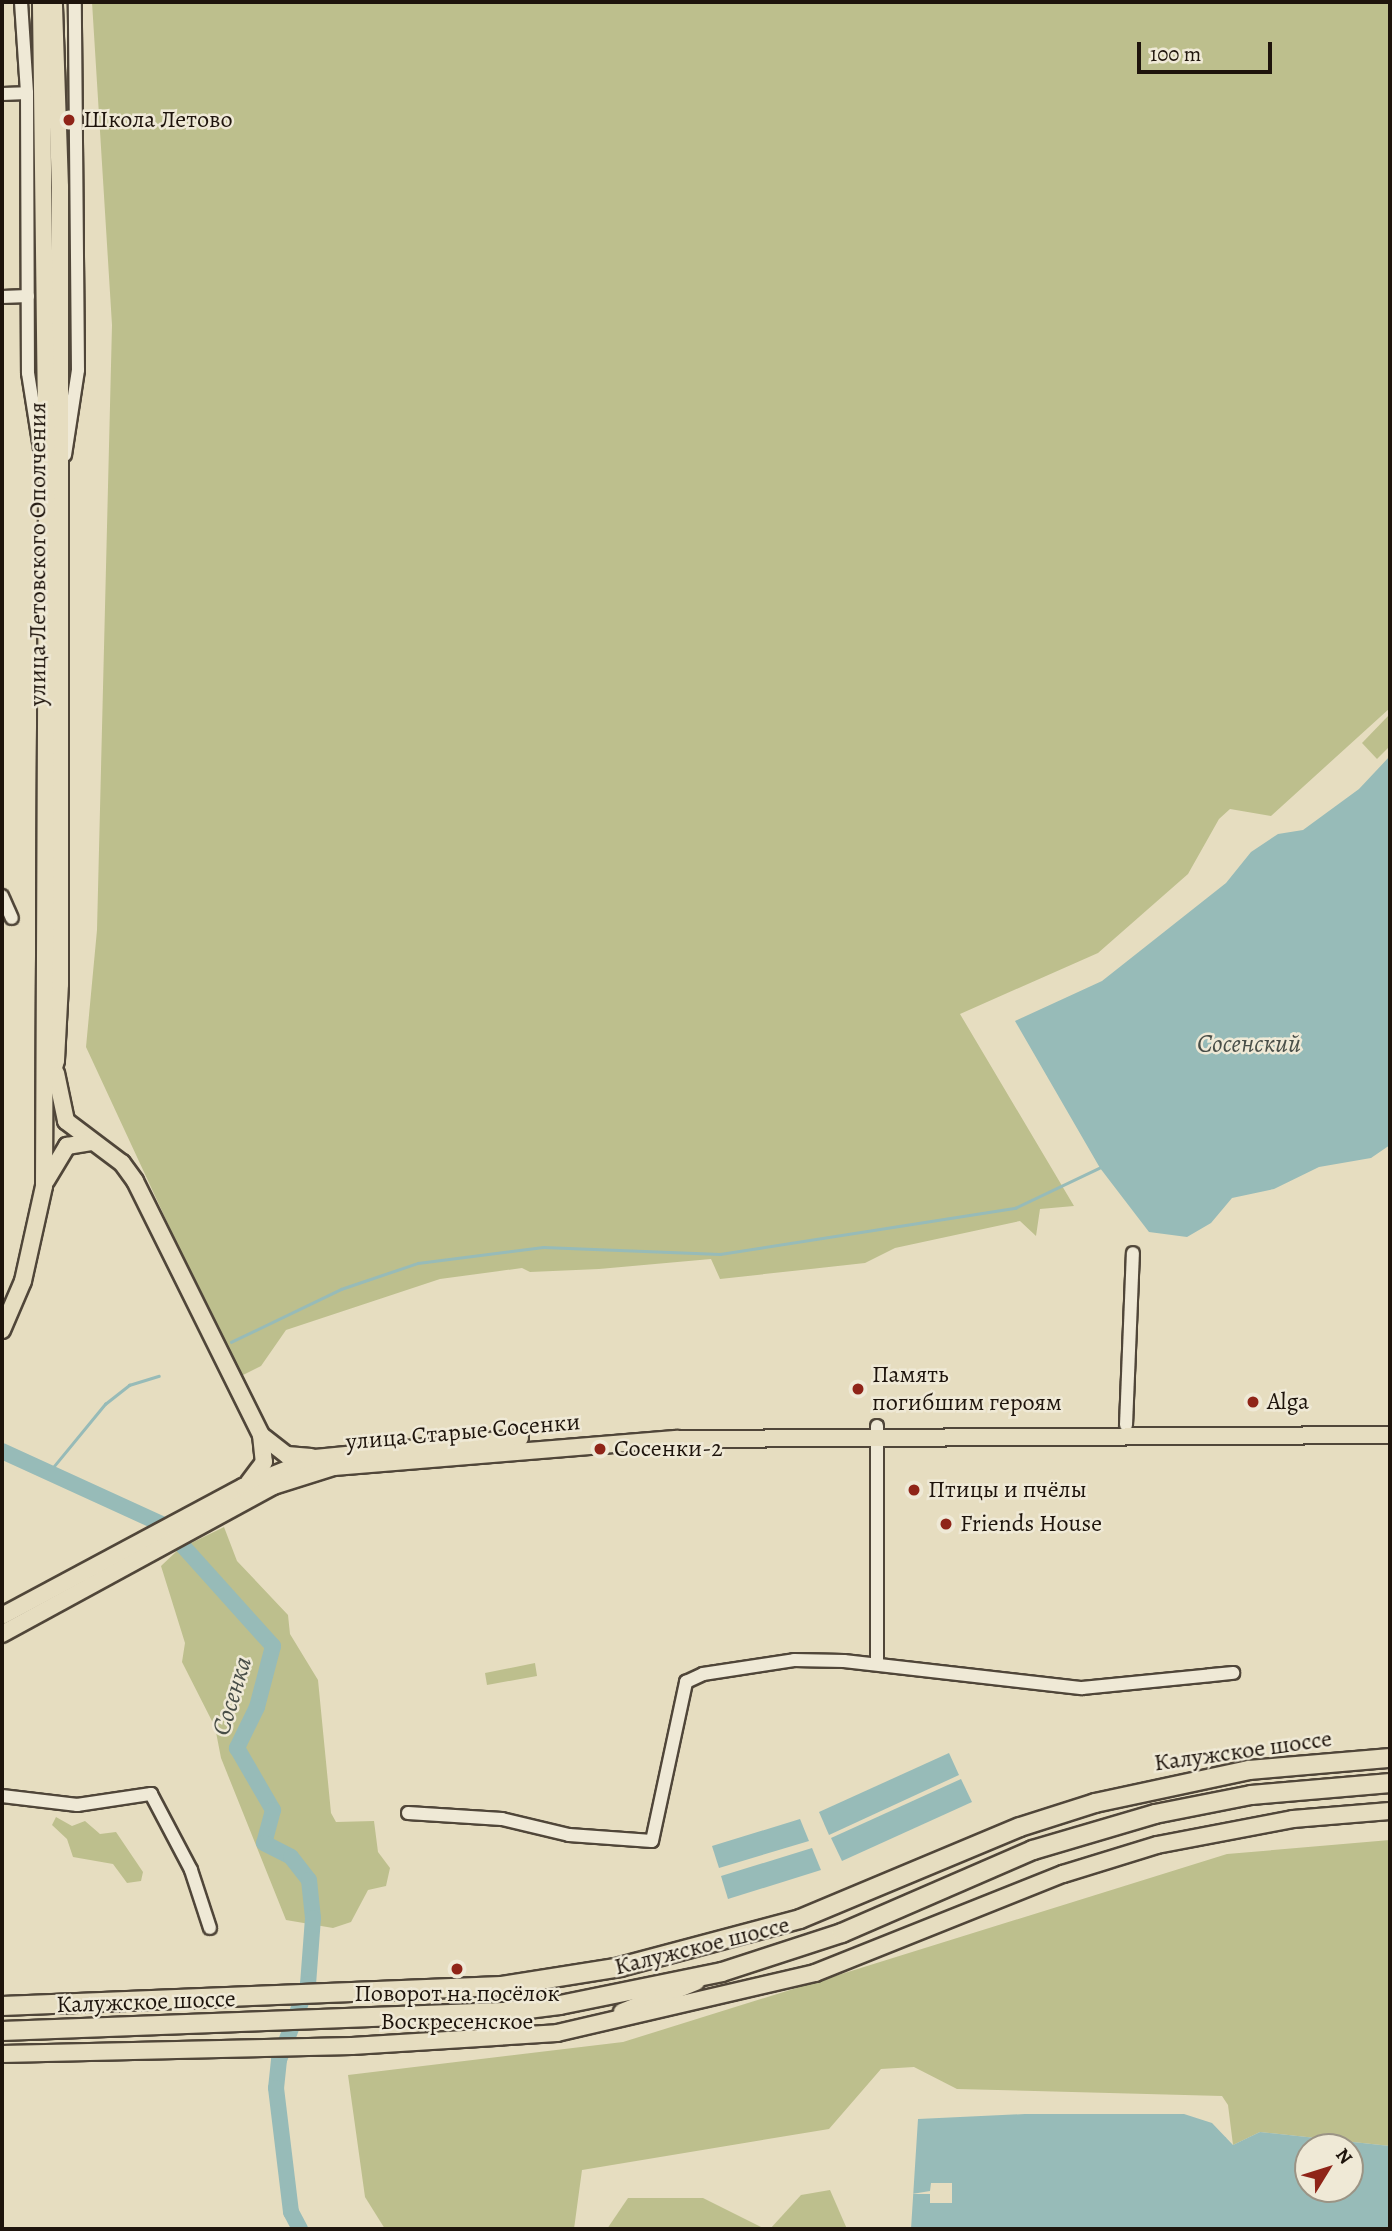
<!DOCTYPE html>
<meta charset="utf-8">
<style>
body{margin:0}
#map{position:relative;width:1392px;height:2231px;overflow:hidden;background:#e6ddc0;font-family:Alegreya,serif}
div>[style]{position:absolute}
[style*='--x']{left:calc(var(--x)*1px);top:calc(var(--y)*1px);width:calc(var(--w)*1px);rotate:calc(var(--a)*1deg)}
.green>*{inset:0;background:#bdbf8d}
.water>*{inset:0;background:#97bbb8}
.pier>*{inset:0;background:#e6ddc0}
.stream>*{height:2.5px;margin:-1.25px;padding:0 1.25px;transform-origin:1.25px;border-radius:1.25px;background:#97bbb8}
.river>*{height:16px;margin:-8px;padding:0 8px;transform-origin:8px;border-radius:8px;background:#97bbb8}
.roads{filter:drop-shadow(2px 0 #504639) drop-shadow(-2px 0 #504639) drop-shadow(0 2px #504639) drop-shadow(0 -2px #504639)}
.minor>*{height:12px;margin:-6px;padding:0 6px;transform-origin:6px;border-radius:6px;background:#efe9d6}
.major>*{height:16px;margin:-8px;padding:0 8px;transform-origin:8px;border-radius:8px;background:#e6ddc0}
.highway>*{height:18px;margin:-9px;padding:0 9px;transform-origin:9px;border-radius:9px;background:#e6ddc0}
.dots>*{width:19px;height:19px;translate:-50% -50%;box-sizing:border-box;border:4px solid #efe9d6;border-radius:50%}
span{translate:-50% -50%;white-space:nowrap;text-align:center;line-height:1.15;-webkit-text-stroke:5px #efe9d6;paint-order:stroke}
.poi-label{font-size:24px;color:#1e140c}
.left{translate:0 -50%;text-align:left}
.street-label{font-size:24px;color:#1e140c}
.water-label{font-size:26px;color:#484e48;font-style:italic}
.frame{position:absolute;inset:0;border:4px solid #1e140c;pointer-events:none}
.north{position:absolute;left:1294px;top:2133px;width:70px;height:70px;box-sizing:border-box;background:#efe9d6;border:2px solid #9b9485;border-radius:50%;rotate:52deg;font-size:19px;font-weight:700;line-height:28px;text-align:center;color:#1e140c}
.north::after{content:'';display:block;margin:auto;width:24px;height:32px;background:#8f2418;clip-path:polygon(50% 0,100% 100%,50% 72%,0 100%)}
.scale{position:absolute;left:1137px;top:42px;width:135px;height:32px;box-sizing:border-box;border:4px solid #1e140c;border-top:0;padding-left:9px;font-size:21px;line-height:24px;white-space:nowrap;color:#1e140c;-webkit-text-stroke:5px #efe9d6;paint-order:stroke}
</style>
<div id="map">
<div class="green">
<i style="clip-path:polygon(92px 2px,1390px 2px,1390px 708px,1271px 816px,1230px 809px,1219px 819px,1188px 874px,1098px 953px,960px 1014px,1074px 1206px,1040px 1209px,1036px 1236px,1020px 1221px,895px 1248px,865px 1263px,720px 1279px,711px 1259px,599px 1269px,530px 1272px,522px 1268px,440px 1279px,286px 1330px,261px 1366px,239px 1377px,86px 1047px,97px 930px,112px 325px)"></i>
<i style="clip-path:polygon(1390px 714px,1390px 746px,1377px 759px,1362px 743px)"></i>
<i style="clip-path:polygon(224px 1527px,237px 1561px,288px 1615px,290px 1634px,318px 1680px,331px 1813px,336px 1822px,374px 1821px,378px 1852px,390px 1868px,386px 1886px,368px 1890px,351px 1922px,333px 1928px,286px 1920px,221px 1758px,215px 1727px,182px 1662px,185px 1643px,161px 1566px,179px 1549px)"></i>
<i style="clip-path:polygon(535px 1663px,537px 1676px,487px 1685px,485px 1673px)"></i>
<i style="clip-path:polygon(56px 1817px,72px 1826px,85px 1821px,100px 1834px,116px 1832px,143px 1872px,141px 1881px,127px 1883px,113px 1864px,73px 1857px,67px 1839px,52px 1825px)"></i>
<i style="clip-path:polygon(1390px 1840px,1390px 2146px,1260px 2132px,1233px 2145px,1228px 2105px,1222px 2096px,957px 2089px,914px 2067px,881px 2069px,829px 2129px,582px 2170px,574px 2229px,385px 2229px,365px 2197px,348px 2075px,623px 2042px,1227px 1854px)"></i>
<i style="clip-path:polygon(830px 2190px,847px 2229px,770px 2229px,801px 2195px)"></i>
<i style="clip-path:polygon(628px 2198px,703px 2198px,765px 2229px,607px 2229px)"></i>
</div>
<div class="water">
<i style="clip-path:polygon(1390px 756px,1390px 1145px,1371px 1158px,1319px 1167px,1274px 1189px,1232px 1198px,1211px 1223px,1187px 1237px,1149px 1232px,1100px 1168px,1015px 1021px,1102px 981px,1226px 883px,1251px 852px,1278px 834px,1303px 830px,1359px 789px)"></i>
<i style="clip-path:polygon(949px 1753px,959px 1775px,829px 1835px,819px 1812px)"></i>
<i style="clip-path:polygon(961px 1779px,972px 1802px,842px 1861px,831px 1838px)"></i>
<i style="clip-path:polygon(800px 1819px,809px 1841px,719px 1868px,712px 1846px)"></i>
<i style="clip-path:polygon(812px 1848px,821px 1870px,728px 1899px,721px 1876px)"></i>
<i style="clip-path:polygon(evenodd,1025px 2114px,1184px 2114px,1212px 2123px,1233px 2145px,1260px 2132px,1390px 2146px,1390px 2229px,911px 2229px,918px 2119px,1025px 2114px,1308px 2147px,1350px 2147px,1350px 2189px,1308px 2189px,1308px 2147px)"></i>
</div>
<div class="pier">
<i style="clip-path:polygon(931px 2183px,952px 2183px,952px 2203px,930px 2203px,930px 2194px,912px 2194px,930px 2191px)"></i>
</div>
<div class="stream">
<i style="--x:231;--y:1342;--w:122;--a:-25.7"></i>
<i style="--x:341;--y:1289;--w:81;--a:-18.7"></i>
<i style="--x:418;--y:1263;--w:126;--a:-7.3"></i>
<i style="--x:543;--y:1247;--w:177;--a:2.3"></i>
<i style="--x:720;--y:1254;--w:299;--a:-8.9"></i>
<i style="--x:1015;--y:1208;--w:95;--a:-25.5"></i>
<i style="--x:50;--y:1471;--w:87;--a:-50.6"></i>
<i style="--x:105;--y:1404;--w:31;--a:-38"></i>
<i style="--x:129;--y:1385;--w:31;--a:-17"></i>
</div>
<div class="river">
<i style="--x:2;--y:1451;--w:178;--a:24.6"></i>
<i style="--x:164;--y:1525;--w:163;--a:48"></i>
<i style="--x:273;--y:1646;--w:63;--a:104.7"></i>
<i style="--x:257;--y:1707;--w:46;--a:116"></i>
<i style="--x:237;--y:1748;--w:72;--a:59.9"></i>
<i style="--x:273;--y:1810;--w:34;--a:105"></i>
<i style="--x:264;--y:1843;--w:30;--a:27"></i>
<i style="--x:291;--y:1857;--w:29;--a:52"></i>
<i style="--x:309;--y:1880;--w:38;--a:84"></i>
<i style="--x:313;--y:1918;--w:66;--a:94.3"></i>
<i style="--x:308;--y:1984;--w:81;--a:110.9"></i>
<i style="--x:279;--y:2060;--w:28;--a:96"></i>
<i style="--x:276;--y:2088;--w:125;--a:83.1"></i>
<i style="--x:291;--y:2212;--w:19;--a:62"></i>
</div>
<div class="roads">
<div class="minor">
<i style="--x:21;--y:2;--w:91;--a:86.2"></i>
<i style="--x:27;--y:93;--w:280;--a:89.8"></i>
<i style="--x:28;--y:373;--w:83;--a:81"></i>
<i style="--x:2;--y:94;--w:25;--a:-2"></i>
<i style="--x:2;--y:297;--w:26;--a:-2"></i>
<i style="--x:65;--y:455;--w:86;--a:-81.3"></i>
<i style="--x:78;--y:370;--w:368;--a:-90.5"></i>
<i style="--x:2;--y:896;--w:24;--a:66"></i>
<i style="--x:1126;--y:1425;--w:172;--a:-87.7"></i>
<i style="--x:877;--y:1663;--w:237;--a:-90"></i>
<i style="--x:2;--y:1796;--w:76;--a:6.8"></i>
<i style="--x:77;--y:1805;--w:75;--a:-8.5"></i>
<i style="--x:151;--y:1794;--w:86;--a:62.2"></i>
<i style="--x:191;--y:1870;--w:61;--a:71.9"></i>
<i style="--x:408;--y:1813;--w:94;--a:3.7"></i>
<i style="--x:502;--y:1819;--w:69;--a:13.4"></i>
<i style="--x:569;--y:1835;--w:83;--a:4.1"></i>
<i style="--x:652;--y:1841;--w:163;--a:-77.9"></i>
<i style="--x:686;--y:1682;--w:19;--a:-25"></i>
<i style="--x:703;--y:1674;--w:92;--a:-8.7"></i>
<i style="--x:794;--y:1660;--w:50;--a:1.1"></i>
<i style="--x:844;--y:1661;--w:240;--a:6.5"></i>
<i style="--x:1082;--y:1688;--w:152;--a:-5.7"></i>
</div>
<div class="major">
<i style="--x:56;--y:1073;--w:49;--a:78.2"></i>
<i style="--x:66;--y:1121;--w:70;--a:36.9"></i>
<i style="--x:122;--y:1163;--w:22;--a:54"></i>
<i style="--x:135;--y:1181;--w:284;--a:63.6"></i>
<i style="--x:261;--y:1435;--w:27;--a:84"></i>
<i style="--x:264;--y:1462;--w:25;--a:127"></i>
<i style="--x:49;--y:1085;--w:26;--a:-74"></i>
<i style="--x:56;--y:1060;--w:76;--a:-87"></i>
<i style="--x:60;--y:984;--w:797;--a:-90"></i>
<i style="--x:60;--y:187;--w:185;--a:-91.9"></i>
<i style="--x:46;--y:1181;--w:41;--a:-59"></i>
<i style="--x:67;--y:1146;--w:26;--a:-9"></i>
<i style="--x:2;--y:1330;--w:53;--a:-66.8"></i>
<i style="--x:23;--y:1281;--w:97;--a:-77.5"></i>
<i style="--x:44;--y:1186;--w:690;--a:-89.75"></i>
<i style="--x:47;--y:496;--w:494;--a:-90.7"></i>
<i style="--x:261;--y:1435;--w:33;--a:38"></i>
<i style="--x:287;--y:1455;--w:24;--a:5"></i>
<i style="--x:2;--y:1616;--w:273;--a:-28.2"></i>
<i style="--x:243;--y:1487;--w:78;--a:-21.9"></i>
<i style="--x:315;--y:1458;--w:206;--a:-5.6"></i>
<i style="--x:2;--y:1634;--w:309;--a:-28.6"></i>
<i style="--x:273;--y:1486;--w:64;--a:-17.3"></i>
<i style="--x:334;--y:1467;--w:345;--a:-4.7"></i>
<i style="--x:678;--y:1439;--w:712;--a:-0.32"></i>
<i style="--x:622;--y:2012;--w:80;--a:-22.1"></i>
<i style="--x:2;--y:2054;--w:350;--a:-1.3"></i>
<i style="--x:352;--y:2046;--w:205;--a:-3.6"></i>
<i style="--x:557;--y:2033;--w:265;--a:-13.1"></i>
<i style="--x:815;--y:1973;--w:267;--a:-21.8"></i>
<i style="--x:1063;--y:1874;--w:98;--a:-17.1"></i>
<i style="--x:1157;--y:1845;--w:138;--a:-10.8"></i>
<i style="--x:1293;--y:1819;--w:97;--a:-4.7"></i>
</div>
<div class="highway">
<i style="--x:2;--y:2006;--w:500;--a:-2.29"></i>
<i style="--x:502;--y:1986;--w:120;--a:-9.1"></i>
<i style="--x:620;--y:1967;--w:186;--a:-14.9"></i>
<i style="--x:800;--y:1919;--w:238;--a:-22.7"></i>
<i style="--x:1020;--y:1827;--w:79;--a:-17.7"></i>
<i style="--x:1095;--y:1803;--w:157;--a:-12.1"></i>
<i style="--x:1249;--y:1770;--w:142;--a:-4.9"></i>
<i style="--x:2;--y:2031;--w:502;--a:-2.17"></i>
<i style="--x:504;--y:2012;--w:56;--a:-7.1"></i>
<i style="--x:560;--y:2005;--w:165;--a:-11.5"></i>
<i style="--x:722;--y:1972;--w:126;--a:-18"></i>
<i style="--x:842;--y:1933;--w:208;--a:-23.5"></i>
<i style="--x:1033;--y:1850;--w:127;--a:-16.4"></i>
<i style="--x:1155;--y:1814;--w:98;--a:-11.2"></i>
<i style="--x:1251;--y:1795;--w:140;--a:-4.9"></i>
</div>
</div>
<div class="dots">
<i style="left:69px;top:120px;background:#8f2418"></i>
<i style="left:858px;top:1389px;background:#8f2418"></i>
<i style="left:1253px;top:1402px;background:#8f2418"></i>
<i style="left:600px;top:1449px;background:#8f2418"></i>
<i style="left:914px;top:1490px;background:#8f2418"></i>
<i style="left:946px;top:1524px;background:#8f2418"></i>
<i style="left:457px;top:1969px;background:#8f2418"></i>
</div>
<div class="poi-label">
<span class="left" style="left:83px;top:120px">Школа Летово</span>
<span class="left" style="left:872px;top:1389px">Память<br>погибшим героям</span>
<span class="left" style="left:1267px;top:1402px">Alga</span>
<span class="left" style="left:614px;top:1449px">Сосенки-2</span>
<span class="left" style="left:928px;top:1490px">Птицы и пчёлы</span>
<span class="left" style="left:960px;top:1524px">Friends House</span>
<span style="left:457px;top:2008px">Поворот на посёлок<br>Воскресенское</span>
</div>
<div class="street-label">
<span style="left:38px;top:554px;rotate:-90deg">улица Летовского Ополчения</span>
<span style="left:463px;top:1432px;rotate:-5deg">улица Старые Сосенки</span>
<span style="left:1243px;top:1751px;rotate:-8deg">Калужское шоссе</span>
<span style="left:702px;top:1946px;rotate:-14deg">Калужское шоссе</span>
<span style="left:146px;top:2002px;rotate:-2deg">Калужское шоссе</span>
</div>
<div class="water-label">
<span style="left:1249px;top:1044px">Сосенский</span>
<span style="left:232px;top:1696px;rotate:-73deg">Сосенка</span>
</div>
<div class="frame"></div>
<div class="north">N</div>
<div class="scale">100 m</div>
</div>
